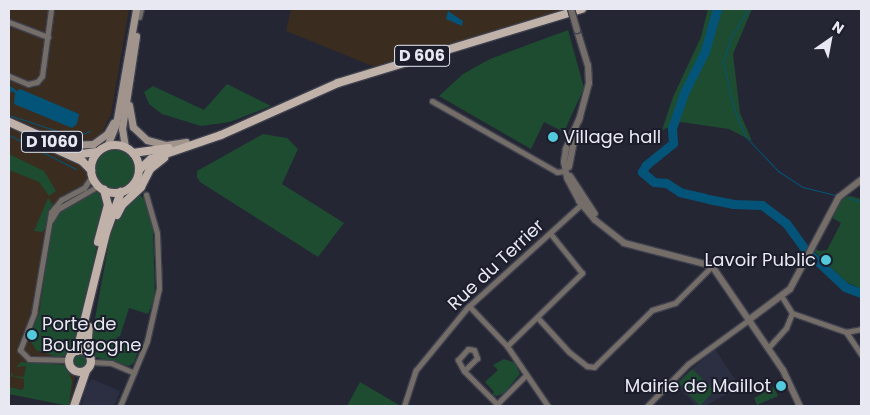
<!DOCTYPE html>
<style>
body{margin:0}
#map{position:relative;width:870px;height:415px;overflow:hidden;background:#242634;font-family:Poppins,sans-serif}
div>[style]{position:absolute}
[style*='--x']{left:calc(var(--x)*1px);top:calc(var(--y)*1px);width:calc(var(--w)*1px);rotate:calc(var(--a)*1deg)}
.commercial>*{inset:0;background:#3a2c1f}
.built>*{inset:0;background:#2c2f42}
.green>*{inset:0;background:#1d4c30}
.round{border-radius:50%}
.water>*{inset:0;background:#045479}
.stream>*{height:1px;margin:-0.5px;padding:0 0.5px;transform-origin:0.5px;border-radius:0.5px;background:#045479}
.river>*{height:9px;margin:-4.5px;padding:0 4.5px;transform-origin:4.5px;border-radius:4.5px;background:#045479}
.roads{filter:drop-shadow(1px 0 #3f414f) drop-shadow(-1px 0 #3f414f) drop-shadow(0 1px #3f414f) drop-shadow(0 -1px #3f414f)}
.minor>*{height:5px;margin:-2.5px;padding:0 2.5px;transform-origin:2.5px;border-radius:2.5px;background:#746d68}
.tertiary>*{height:6px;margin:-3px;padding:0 3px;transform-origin:3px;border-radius:3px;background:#746d68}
.secondary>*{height:7px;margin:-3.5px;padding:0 3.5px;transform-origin:3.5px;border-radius:3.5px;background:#a0948c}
.primary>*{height:8px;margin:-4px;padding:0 4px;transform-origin:4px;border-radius:4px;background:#c1b2a9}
.primary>.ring{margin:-4px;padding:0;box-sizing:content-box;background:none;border:8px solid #c1b2a9;border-radius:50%}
.bridges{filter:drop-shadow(1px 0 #3f414f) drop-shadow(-1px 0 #3f414f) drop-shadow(0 1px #3f414f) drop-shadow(0 -1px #3f414f)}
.tertiary-bridge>*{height:6px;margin:-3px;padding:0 3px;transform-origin:3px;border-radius:3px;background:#746d68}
.dots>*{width:14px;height:14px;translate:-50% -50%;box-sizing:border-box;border:2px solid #1b1d2a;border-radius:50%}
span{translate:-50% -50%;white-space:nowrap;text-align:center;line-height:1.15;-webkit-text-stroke:4px #1b1d2a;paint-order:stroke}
.shield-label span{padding:1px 4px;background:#1b1d2a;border:1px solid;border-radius:4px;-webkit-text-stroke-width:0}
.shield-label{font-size:16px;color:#e7e8f2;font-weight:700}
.poi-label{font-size:18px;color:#e7e8f2}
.left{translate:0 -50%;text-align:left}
.right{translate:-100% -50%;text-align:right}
.street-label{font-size:18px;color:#e7e8f2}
.frame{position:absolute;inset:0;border:10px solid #e7e8f2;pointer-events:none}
.north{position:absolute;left:805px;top:15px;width:50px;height:50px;-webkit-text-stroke:4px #1b1d2a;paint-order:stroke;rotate:33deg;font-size:14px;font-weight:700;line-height:20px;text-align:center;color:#e7e8f2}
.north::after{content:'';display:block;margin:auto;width:18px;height:22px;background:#e7e8f2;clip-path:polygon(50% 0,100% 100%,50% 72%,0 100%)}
</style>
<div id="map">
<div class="commercial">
<i style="clip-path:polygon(9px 9px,129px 9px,111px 114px,103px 131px,84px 159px,105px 198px,70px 406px,9px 394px)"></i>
<i style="clip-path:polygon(291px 9px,565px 9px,566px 12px,375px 67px,286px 31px)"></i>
</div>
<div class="built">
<i style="clip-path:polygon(715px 349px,740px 387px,705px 406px,696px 406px,675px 384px)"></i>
<i style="clip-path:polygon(92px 379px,120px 391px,114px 406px,82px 406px,85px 387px)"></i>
</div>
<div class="green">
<i style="clip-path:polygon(708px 9px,752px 9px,733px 54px,740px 113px,752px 141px,729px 129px,681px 122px,662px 130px,673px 97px,701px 37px)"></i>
<i style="clip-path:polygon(568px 30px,584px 88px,564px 132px,544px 122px,531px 149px,439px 96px,463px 74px,490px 59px)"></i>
<i style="clip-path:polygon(227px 84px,271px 106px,230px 122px,201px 126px,162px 114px,149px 104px,144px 92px,153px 86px,204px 110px)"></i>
<i style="clip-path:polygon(263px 134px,287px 138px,298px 149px,282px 184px,344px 223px,318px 257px,200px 182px,197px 177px,197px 171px)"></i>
<i class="round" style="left:94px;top:148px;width:42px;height:42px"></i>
<i style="clip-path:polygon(9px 154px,44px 171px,56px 191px,49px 196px,39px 182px,9px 170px)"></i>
<i style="clip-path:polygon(94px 190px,103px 195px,105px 203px,80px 332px,73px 349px,64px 356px,54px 356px,36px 350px,31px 342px,34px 319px,39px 315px,53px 219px,58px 211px)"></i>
<i style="clip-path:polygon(138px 193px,145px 200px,153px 226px,155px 298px,148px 314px,129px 308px,120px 336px,115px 338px,140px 345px,134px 363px,129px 366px,95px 357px,91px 341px,110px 236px,121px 209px)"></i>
<i style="clip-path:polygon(850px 196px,861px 199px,861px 289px,846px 282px,814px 251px,815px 248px,819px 251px,827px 250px,841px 223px,831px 217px,841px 198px)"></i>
<i style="clip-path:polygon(48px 198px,53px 205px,46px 228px,42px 232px,34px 231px)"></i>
<i class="round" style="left:73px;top:354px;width:16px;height:16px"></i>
<i style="clip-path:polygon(504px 359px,515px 363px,520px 374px,504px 393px,497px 396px,492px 395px,494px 392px,485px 382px,498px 370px,493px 365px)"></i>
<i style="clip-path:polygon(21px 362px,66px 365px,72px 381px,69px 406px,9px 394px,9px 384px,9px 387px,22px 390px,24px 387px,24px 379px,11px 376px,9px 379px,12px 372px,13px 376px,24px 377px,26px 366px,16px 367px)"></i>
<i style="clip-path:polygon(692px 369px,718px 394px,712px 393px,700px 406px,678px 383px)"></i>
<i style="clip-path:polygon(360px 382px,399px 405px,400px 406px,347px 406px)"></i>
<i style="clip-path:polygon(774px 387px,778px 396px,757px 405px,754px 398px)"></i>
</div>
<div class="water">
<i style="clip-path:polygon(448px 11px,463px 21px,462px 26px,446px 19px)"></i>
<i style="clip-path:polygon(9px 85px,17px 91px,20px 89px,79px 114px,77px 124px,72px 128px,14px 104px,15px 93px,12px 91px,9px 94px)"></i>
</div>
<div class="stream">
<i style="--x:748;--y:9;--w:33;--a:121"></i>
<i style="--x:731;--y:37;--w:26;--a:108"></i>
<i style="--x:723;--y:62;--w:48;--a:76.8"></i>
<i style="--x:734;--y:109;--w:29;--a:68"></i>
<i style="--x:745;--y:136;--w:48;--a:46.7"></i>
<i style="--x:778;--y:171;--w:30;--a:33"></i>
<i style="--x:803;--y:187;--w:34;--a:14"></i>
<i style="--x:9;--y:115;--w:70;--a:18.4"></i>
<i style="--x:75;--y:137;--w:16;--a:-22"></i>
<i style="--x:9;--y:135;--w:75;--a:26.9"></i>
<i style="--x:849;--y:198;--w:13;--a:18"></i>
</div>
<div class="river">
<i style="--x:705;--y:198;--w:26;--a:-167"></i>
<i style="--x:680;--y:192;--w:17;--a:-147"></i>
<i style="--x:666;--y:183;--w:12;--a:-175"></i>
<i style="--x:654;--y:182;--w:16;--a:-140"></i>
<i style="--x:642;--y:172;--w:8;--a:-60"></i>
<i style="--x:646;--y:165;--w:35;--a:-39"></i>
<i style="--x:673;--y:143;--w:15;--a:-94"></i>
<i style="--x:672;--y:128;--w:39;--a:-71"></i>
<i style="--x:685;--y:91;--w:45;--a:-63.4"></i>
<i style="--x:705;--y:51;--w:44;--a:-74.1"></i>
<i style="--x:708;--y:199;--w:25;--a:11"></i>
<i style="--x:733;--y:204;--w:29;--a:2"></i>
<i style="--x:762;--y:205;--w:30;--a:37"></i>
<i style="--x:786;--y:223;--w:36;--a:54"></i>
<i style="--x:812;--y:256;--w:45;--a:43.2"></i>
<i style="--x:845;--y:287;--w:17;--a:21"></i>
</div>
<div class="roads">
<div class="minor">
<i style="--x:139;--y:17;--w:8;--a:-76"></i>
<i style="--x:9;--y:22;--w:42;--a:21"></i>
<i style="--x:9;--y:76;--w:21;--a:23"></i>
<i style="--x:28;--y:84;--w:9;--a:-13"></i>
<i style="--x:37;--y:82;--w:8;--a:-50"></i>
<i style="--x:42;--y:76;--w:68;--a:-82.3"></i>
<i style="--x:432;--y:101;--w:144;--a:29.6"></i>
<i style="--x:557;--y:172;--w:7;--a:-8"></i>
<i style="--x:51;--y:220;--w:13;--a:-58"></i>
<i style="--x:58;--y:209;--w:46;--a:-29.9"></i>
<i style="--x:782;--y:297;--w:19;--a:58"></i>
<i style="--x:792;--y:313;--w:57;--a:19.4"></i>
<i style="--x:846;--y:332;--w:15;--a:-11"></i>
<i style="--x:469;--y:306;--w:55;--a:46.5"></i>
<i style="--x:507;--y:346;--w:73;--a:55.7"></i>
<i style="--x:537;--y:317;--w:47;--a:47.6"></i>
<i style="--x:569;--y:352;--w:23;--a:38"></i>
<i style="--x:587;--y:366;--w:7;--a:8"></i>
<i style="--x:594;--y:367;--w:81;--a:-44.5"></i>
<i style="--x:652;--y:310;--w:24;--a:-17"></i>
<i style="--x:675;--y:303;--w:52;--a:-45"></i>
<i style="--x:846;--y:332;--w:27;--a:56"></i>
<i style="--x:507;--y:346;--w:105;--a:-44.2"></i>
<i style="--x:582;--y:273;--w:51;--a:-128.7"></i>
<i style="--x:768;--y:348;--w:27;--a:-48"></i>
<i style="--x:786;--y:328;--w:16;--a:-68"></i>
<i style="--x:69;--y:360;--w:40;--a:-178.6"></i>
<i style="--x:29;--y:359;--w:13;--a:-135"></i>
<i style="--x:20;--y:350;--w:40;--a:-69"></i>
<i style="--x:34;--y:313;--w:102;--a:-80.4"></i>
<i style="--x:51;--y:212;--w:16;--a:-50"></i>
<i style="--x:61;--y:200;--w:26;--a:-28"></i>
<i style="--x:84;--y:188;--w:14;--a:-56"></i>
<i style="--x:92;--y:362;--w:19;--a:3"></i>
<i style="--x:111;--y:363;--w:25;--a:23"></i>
<i style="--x:464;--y:371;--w:13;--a:-119"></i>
<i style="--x:458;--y:360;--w:15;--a:-48"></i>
<i style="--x:468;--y:349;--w:6;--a:9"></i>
<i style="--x:474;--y:350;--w:9;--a:69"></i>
<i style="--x:477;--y:358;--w:18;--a:135"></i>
<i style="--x:464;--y:371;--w:49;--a:45"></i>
<i style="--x:497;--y:404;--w:41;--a:-45"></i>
<i style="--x:120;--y:406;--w:70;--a:-67.4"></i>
<i style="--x:147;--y:341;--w:54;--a:-77.2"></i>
<i style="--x:159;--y:288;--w:55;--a:-92.1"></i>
<i style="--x:157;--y:233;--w:40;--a:-106"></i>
<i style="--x:404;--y:406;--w:38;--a:-72"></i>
<i style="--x:416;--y:370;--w:80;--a:-50.6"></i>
<i style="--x:467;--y:308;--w:158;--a:-42.2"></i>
<i style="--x:647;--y:406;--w:59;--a:-45.7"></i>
<i style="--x:688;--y:364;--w:77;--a:-36"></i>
</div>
<div class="tertiary">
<i style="--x:577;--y:30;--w:37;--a:73"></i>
<i style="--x:588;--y:65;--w:18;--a:87"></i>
<i style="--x:589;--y:83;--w:39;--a:105"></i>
<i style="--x:580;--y:117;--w:35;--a:114"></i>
<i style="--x:566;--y:149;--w:13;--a:99"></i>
<i style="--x:564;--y:162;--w:16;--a:79"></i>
<i style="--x:567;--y:178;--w:26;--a:62"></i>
<i style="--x:579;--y:201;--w:25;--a:50"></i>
<i style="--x:595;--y:220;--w:37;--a:38"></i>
<i style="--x:624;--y:243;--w:91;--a:14.6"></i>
<i style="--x:712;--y:266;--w:126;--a:55.7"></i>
<i style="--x:783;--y:370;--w:40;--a:65"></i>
<i style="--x:569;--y:167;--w:33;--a:-79"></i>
<i style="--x:570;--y:176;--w:45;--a:56.7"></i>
<i style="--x:750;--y:319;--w:50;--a:-36.9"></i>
<i style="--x:790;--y:289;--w:104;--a:-62"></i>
<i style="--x:839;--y:197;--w:28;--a:-38"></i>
</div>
<div class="secondary">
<i style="--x:129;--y:105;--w:22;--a:80"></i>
<i style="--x:133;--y:127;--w:19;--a:43"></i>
<i style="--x:147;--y:140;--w:20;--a:15"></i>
<i style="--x:166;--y:145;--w:20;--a:-9"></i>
<i style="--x:66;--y:145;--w:27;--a:-2"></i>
<i style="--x:93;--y:144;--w:17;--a:-36"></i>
<i style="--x:107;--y:134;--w:13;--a:-61"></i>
<i style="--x:107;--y:146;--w:24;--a:-68"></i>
<i style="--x:116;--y:124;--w:117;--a:-80.1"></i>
<i style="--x:125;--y:147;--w:18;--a:-99"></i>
<i style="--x:122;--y:129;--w:94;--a:-81.4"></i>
</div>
<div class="primary">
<i style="--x:9;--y:122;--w:79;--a:24"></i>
<i style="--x:81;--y:154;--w:16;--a:-7"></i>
<i style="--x:36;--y:140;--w:51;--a:24.5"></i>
<i style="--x:82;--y:161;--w:13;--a:45"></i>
<i class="ring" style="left:91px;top:145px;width:40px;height:40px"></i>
<i style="--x:133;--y:153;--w:36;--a:-8"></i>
<i style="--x:139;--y:170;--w:16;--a:-43"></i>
<i style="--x:151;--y:159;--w:74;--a:-18.9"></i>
<i style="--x:221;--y:135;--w:128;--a:-24"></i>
<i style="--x:338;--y:83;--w:255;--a:-16.9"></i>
<i style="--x:117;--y:215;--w:11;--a:-63"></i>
<i style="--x:122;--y:205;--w:26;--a:-43"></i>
<i style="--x:141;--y:187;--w:20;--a:-63"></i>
<i style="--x:150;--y:169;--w:18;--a:-38"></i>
<i style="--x:98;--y:242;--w:38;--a:-75"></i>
<i style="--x:108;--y:205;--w:16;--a:-105"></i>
<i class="ring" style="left:69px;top:350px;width:14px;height:14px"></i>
<i style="--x:77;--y:351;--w:122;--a:-76.2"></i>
<i style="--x:106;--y:233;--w:44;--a:-69.9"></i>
<i style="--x:87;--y:353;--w:26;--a:-86"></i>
<i style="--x:74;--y:406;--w:37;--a:-71"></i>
</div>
</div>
<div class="bridges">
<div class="tertiary-bridge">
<i style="--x:571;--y:9;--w:22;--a:74"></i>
</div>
</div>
<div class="dots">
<i style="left:553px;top:137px;background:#53cadc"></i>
<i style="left:826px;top:260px;background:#53cadc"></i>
<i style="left:32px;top:335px;background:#53cadc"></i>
<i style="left:781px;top:386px;background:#53cadc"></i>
</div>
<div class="shield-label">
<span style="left:422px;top:56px">D 606</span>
<span style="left:52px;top:142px">D 1060</span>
</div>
<div class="poi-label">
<span class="left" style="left:563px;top:137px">Village hall</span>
<span class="right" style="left:816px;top:260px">Lavoir Public</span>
<span class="left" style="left:42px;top:335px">Porte de<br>Bourgogne</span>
<span class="right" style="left:771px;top:386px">Mairie de Maillot</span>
</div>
<div class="street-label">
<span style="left:496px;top:265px;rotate:-43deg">Rue du Terrier</span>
</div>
<div class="frame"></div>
<div class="north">N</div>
</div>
